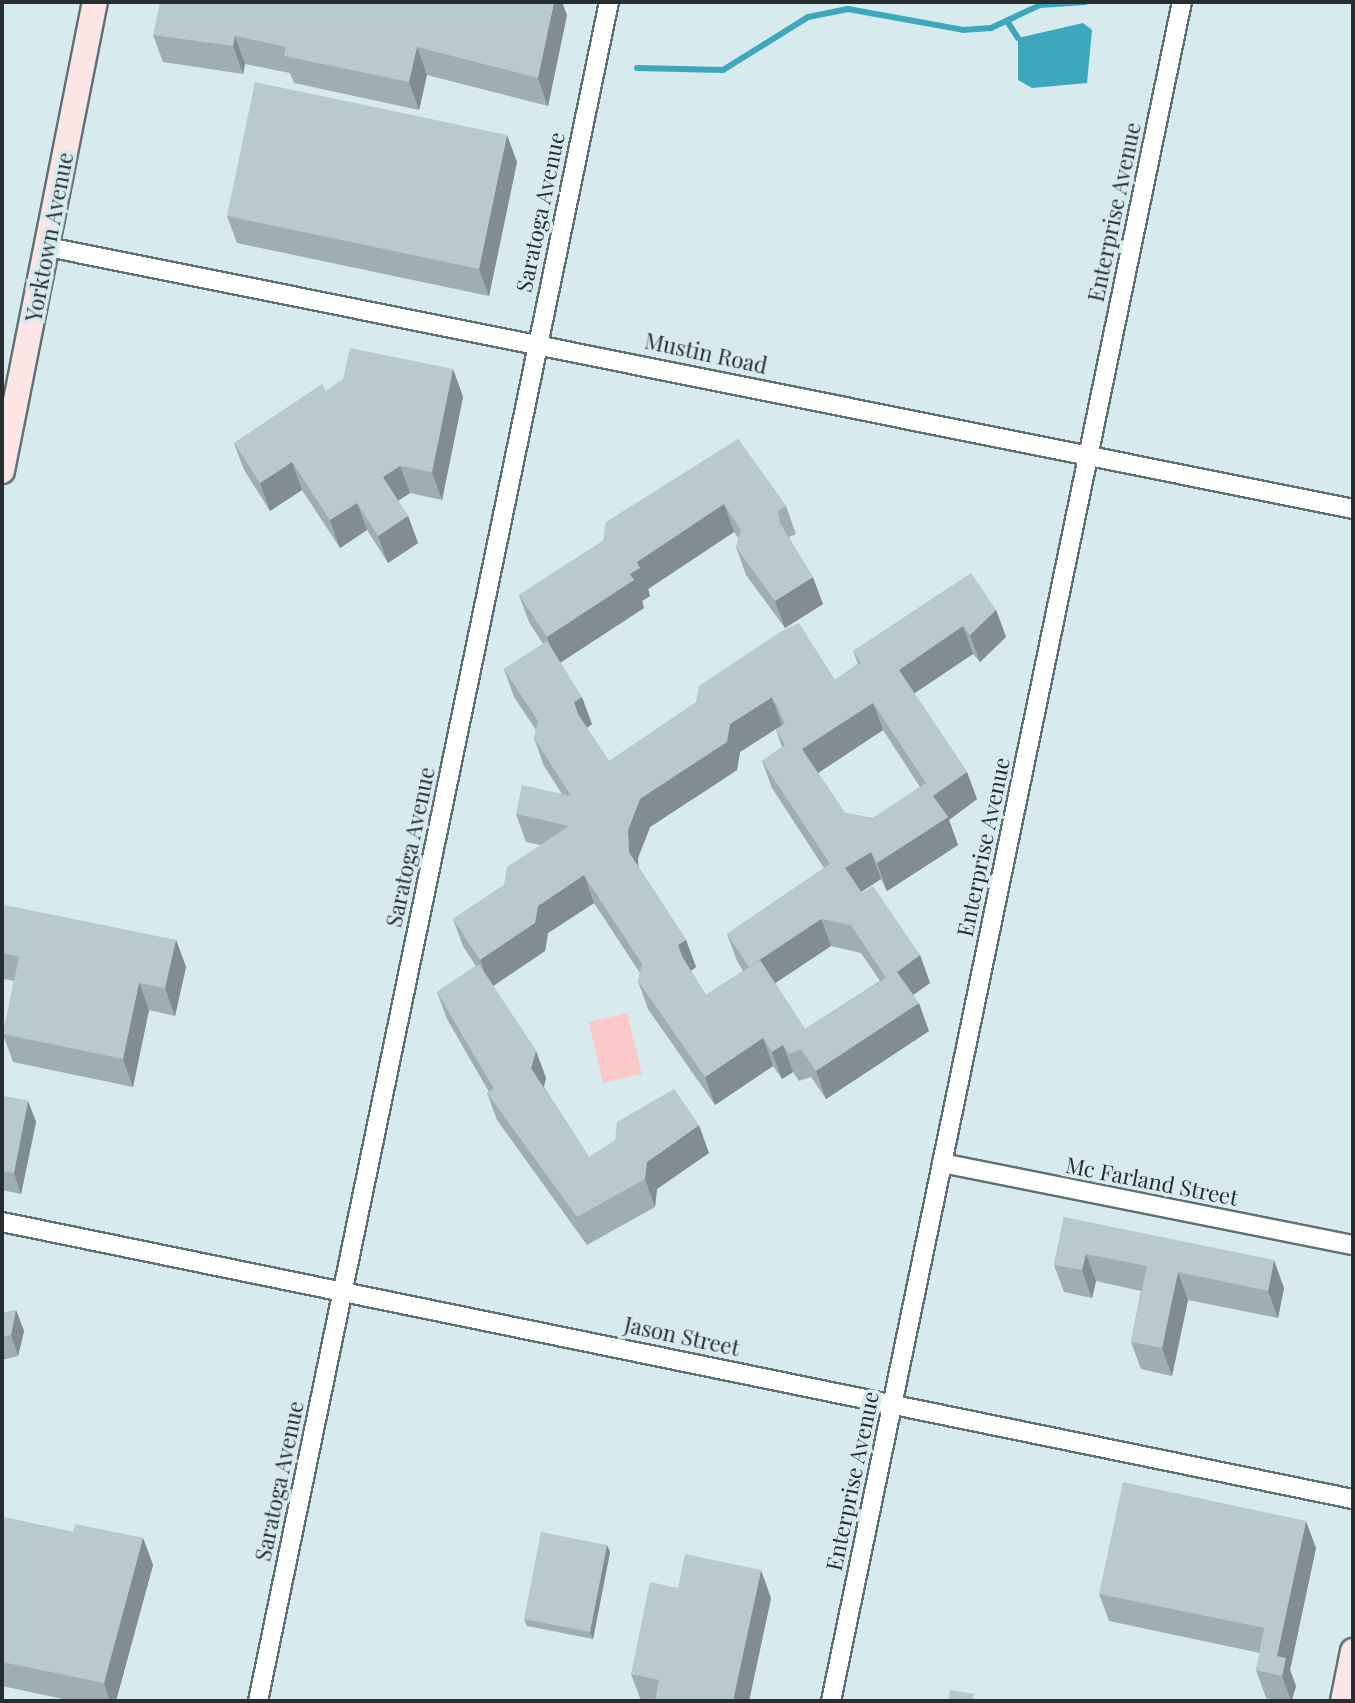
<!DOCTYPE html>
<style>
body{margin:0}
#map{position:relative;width:1355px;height:1703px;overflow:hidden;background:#d7eaee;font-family:"Playfair Display",serif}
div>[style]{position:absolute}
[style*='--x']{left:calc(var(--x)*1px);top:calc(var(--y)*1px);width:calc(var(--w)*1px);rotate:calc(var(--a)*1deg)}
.green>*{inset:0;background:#fcc9ca}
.water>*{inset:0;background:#3da8bd}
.stream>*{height:6px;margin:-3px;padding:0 3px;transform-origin:3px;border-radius:3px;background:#3da8bd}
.roads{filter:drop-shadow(2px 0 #607175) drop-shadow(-2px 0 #607175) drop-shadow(0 2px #607175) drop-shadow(0 -2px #607175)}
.street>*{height:18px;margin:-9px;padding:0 9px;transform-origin:9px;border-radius:9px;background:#fff}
.secondary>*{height:24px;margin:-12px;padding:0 12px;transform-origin:12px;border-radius:12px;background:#fbe5e5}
.wall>*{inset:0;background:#9eaeb2}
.shaded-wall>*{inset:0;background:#818d91}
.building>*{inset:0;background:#b8cacf}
span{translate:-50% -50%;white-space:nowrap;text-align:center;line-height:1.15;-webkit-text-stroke:7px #d7eaee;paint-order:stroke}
.street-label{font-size:22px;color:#272e30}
.frame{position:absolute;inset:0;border:4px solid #272e30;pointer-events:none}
</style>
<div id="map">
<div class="green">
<i style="clip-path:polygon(627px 1013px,642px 1074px,603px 1083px,589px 1022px)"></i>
</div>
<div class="water">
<i style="clip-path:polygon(1083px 23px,1092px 30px,1087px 83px,1032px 88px,1018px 80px,1018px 38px)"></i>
</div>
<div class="stream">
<i style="--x:1007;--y:21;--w:20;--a:57"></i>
<i style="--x:637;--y:68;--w:86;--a:1.3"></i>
<i style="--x:723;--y:70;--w:100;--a:-31.9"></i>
<i style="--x:808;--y:17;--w:41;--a:-11.3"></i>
<i style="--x:848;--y:9;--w:117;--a:10.3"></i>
<i style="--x:963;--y:30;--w:28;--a:-4"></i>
<i style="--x:991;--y:28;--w:54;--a:-25.1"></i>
<i style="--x:1040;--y:5;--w:45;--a:-3.8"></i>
</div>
<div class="roads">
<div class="street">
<i style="--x:48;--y:247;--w:1331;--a:11.35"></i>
<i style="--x:942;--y:1163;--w:419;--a:11.3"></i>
<i style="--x:2;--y:1222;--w:1379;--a:11.59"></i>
<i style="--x:258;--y:1701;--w:1735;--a:-78.33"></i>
<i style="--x:831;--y:1701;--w:1735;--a:-78.33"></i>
</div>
<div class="secondary">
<i style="--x:2;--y:471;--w:478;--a:-78.8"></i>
<i style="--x:1343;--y:1701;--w:51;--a:-78.7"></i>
</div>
</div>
<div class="wall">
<i style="clip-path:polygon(567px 15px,548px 106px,427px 75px,419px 110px,294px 83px,290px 73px,245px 64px,243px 74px,163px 62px,153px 35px)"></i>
<i style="clip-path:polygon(517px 162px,489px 296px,237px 243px,227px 216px)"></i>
<i style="clip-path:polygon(453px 369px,463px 397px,442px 500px,410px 493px,398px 501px,408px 516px,418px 543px,388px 563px,367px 530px,340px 548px,302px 490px,270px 511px,244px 470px,234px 443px,326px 391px)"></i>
<i style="clip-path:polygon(evenodd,738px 439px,786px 506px,796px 534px,789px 537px,823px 604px,785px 628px,746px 575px,736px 547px,739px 539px,734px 532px,648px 589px,650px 596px,642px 601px,644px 608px,560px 662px,592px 724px,587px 728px,609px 761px,835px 680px,858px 664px,853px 651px,996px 610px,1006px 637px,980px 662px,973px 654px,914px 693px,967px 772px,977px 799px,949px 820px,958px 845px,887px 891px,881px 879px,861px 892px,920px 955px,930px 983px,913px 995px,929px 1031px,826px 1099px,811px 1077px,799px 1081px,793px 1072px,782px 1079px,773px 1066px,715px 1105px,648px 1009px,638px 981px,640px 973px,594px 903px,548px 933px,545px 951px,493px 986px,536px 1051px,546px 1078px,544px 1087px,589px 1157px,709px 1153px,657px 1189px,655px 1207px,587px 1245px,497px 1120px,487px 1093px,489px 1092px,447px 1019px,437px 992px,476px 966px,463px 946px,453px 919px,504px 885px,541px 845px,526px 842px,516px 814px,562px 794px,544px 766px,534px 738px,536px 730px,514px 697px,504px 669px,543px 644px,529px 622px,519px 595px,603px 541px,738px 439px,782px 725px,776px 730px,782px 747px,762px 761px,772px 788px,824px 868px,727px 934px,737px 961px,743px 971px,706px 995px,691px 971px,696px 967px,686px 940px,638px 866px,638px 858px,650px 827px,737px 770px,740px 752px,782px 725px,738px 439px,883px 730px,920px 787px,873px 818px,845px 813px,818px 773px,883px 730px,738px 439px,831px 946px,861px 953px,880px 981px,805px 1029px,775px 983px,831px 946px)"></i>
<i style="clip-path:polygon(2px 917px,176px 940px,186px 967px,175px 1016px,149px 1010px,133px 1087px,13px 1062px,3px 1034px,14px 981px,4px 979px,2px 973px)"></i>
<i style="clip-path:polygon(2px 1096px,28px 1101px,36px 1122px,21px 1194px,2px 1190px)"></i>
<i style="clip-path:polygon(1064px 1217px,1284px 1288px,1278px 1318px,1188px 1300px,1172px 1376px,1141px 1369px,1131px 1342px,1141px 1291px,1096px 1281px,1092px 1298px,1064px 1292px,1054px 1265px)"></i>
<i style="clip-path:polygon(16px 1310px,24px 1331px,18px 1356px,2px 1360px,2px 1313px)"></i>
<i style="clip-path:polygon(2px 1517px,73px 1532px,143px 1538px,153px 1565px,116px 1701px,72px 1701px,2px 1686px)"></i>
<i style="clip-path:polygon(607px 1545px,610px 1552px,593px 1639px,527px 1626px,524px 1619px)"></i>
<i style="clip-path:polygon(1316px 1548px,1290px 1670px,1296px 1686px,1292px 1701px,1283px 1701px,1266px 1698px,1256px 1670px,1260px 1653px,1109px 1621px,1099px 1594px)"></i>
<i style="clip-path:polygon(678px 1588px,771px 1598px,749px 1701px,641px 1701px,631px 1674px)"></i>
</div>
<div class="shaded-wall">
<i style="clip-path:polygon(554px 2px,562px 2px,567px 15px,548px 106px,538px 78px)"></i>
<i style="clip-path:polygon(235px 36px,245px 64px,243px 74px,233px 46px)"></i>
<i style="clip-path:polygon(417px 47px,427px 75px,419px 110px,409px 82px)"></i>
<i style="clip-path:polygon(507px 135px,517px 162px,489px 296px,479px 269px)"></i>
<i style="clip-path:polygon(453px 369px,463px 397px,442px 500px,432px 472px)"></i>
<i style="clip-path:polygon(292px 462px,302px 490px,270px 511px,260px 483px)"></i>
<i style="clip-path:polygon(400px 466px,410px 493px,393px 504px,383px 477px)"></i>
<i style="clip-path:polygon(357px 503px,367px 530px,340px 548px,330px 520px)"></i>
<i style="clip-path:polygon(724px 504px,734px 532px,648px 589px,650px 596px,642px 601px,644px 608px,557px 665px,547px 637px,630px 574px,637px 562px)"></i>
<i style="clip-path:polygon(408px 516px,418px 543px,388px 563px,378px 536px)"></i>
<i style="clip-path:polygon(813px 577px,823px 604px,785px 628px,775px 601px)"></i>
<i style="clip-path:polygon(996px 610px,1006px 637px,980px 662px,970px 635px)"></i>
<i style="clip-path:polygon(963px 626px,973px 654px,909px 697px,899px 670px)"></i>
<i style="clip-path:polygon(582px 697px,592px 724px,584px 730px,574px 702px)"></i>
<i style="clip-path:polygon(772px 697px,782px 725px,740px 752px,737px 770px,650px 827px,638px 858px,639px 879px,629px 852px,628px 830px,640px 799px,730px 724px)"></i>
<i style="clip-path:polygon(873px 703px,883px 730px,812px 777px,802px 749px)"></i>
<i style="clip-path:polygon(967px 772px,977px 799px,949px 820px,958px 845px,887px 891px,877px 863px,933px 796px)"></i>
<i style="clip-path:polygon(871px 852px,881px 879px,855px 896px,845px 868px)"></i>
<i style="clip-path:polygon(584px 875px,594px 903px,548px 933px,545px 951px,490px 988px,480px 960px,538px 906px)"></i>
<i style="clip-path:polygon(821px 919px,831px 946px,759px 994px,749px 967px)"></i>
<i style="clip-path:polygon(176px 940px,186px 967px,175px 1016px,165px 988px)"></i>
<i style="clip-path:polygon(686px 940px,696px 967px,688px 973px,678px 945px)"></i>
<i style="clip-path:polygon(920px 955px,930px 983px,907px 999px,897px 972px)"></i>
<i style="clip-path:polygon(139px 983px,149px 1010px,133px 1087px,123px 1059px)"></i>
<i style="clip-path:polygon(919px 1003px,929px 1031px,826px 1099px,816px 1071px)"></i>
<i style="clip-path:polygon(763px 1038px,773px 1066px,715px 1105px,705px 1077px)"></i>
<i style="clip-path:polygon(783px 1045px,793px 1072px,782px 1079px,772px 1052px)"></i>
<i style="clip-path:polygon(536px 1051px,546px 1078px,541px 1096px,531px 1068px)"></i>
<i style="clip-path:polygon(28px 1101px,36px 1122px,21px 1194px,14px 1173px)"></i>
<i style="clip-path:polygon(699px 1125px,709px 1153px,657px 1189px,655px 1207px,645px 1179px,647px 1162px)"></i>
<i style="clip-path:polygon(1086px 1254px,1096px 1281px,1092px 1298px,1082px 1270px)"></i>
<i style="clip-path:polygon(1274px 1260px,1284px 1288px,1278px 1318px,1268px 1291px)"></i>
<i style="clip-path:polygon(1178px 1272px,1188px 1300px,1172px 1376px,1162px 1348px)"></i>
<i style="clip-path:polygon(16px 1310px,24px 1331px,18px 1356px,11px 1335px)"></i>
<i style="clip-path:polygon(1306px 1521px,1316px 1548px,1290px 1670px,1296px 1686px,1291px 1701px,1282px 1676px,1277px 1656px)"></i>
<i style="clip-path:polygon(143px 1538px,153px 1565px,116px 1701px,110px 1701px,104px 1683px)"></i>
<i style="clip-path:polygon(607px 1545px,610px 1552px,593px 1639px,590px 1632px)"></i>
<i style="clip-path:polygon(761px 1570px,771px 1598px,749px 1701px,733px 1701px)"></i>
</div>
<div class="building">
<i style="clip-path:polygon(160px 2px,554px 2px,538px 78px,417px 47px,409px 82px,284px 56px,286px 47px,235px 36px,233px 46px,153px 35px)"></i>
<i style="clip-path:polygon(255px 82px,507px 135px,479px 269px,227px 216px)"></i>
<i style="clip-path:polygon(350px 348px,453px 369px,432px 472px,400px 466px,383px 477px,408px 516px,378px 536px,357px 503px,330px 520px,292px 462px,260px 483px,234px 443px,322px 384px,326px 391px,343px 379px)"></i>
<i style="clip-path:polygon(738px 439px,786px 506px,778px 511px,780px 523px,813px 577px,775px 601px,736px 547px,741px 530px,724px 504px,637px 562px,640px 568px,630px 574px,634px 580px,547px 637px,519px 595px,603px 541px,606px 522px)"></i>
<i style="clip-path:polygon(evenodd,971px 573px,996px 610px,970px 635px,963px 626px,899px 670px,967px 772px,933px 796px,948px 817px,877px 863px,871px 852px,845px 868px,862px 893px,873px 886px,920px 955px,897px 972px,919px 1003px,816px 1071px,801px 1049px,789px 1054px,783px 1045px,772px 1052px,763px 1038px,705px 1077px,638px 981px,642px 964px,584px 875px,538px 906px,535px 923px,480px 960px,453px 919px,504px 885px,507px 867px,569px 826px,516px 814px,522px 785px,571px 796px,534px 738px,538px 721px,504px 669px,547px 641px,582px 697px,574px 702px,578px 714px,609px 761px,696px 702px,699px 686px,782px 631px,799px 623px,835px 680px,861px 663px,853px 651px,971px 573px,772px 697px,785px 723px,776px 730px,785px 745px,762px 761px,830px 864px,727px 934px,749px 967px,821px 919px,851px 925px,886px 978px,805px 1029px,760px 960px,706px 995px,682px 956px,678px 945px,686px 940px,629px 852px,628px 830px,640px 799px,727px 742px,730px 724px,772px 697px,971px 573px,873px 703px,926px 783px,873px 818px,845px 813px,802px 749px,873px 703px)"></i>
<i style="clip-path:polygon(5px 905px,176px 940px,165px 988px,139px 983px,123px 1059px,3px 1034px,19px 957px,2px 953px,2px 917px)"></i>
<i style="clip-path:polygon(479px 964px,536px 1051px,531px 1068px,589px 1157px,615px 1140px,617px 1122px,674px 1089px,699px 1125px,647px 1162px,645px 1179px,577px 1217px,487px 1093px,494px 1089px,437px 992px)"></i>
<i style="clip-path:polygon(2px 1096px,28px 1101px,14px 1173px,2px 1171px)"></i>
<i style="clip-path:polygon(1064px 1217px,1274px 1260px,1268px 1291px,1178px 1272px,1162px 1348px,1131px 1342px,1147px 1266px,1086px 1254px,1082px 1270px,1054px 1265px)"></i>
<i style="clip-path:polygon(16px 1310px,11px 1335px,2px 1337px,2px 1313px)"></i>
<i style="clip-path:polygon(1123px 1482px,1306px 1521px,1277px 1656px,1286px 1658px,1282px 1676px,1256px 1670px,1264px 1628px,1099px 1594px)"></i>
<i style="clip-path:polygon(2px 1517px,73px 1532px,75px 1524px,143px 1538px,104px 1683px,2px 1662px)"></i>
<i style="clip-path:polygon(541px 1532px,607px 1545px,590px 1632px,524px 1619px)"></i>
<i style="clip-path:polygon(685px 1554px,761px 1570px,733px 1701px,655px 1701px,659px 1680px,631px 1674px,650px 1582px,678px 1588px)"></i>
<i style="clip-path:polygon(950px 1690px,974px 1694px,973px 1701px,948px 1701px)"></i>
</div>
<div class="street-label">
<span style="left:540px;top:212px;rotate:-78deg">Saratoga Avenue</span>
<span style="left:1114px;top:212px;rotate:-78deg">Enterprise Avenue</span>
<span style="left:49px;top:237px;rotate:-79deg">Yorktown Avenue</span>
<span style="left:706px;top:353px;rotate:12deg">Mustin Road</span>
<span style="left:410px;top:847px;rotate:-78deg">Saratoga Avenue</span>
<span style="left:983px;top:847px;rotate:-78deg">Enterprise Avenue</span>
<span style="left:1152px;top:1181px;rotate:11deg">Mc Farland Street</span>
<span style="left:682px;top:1336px;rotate:12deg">Jason Street</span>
<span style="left:279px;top:1481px;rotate:-78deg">Saratoga Avenue</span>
<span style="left:852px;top:1481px;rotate:-78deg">Enterprise Avenue</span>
</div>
<div class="frame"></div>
</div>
